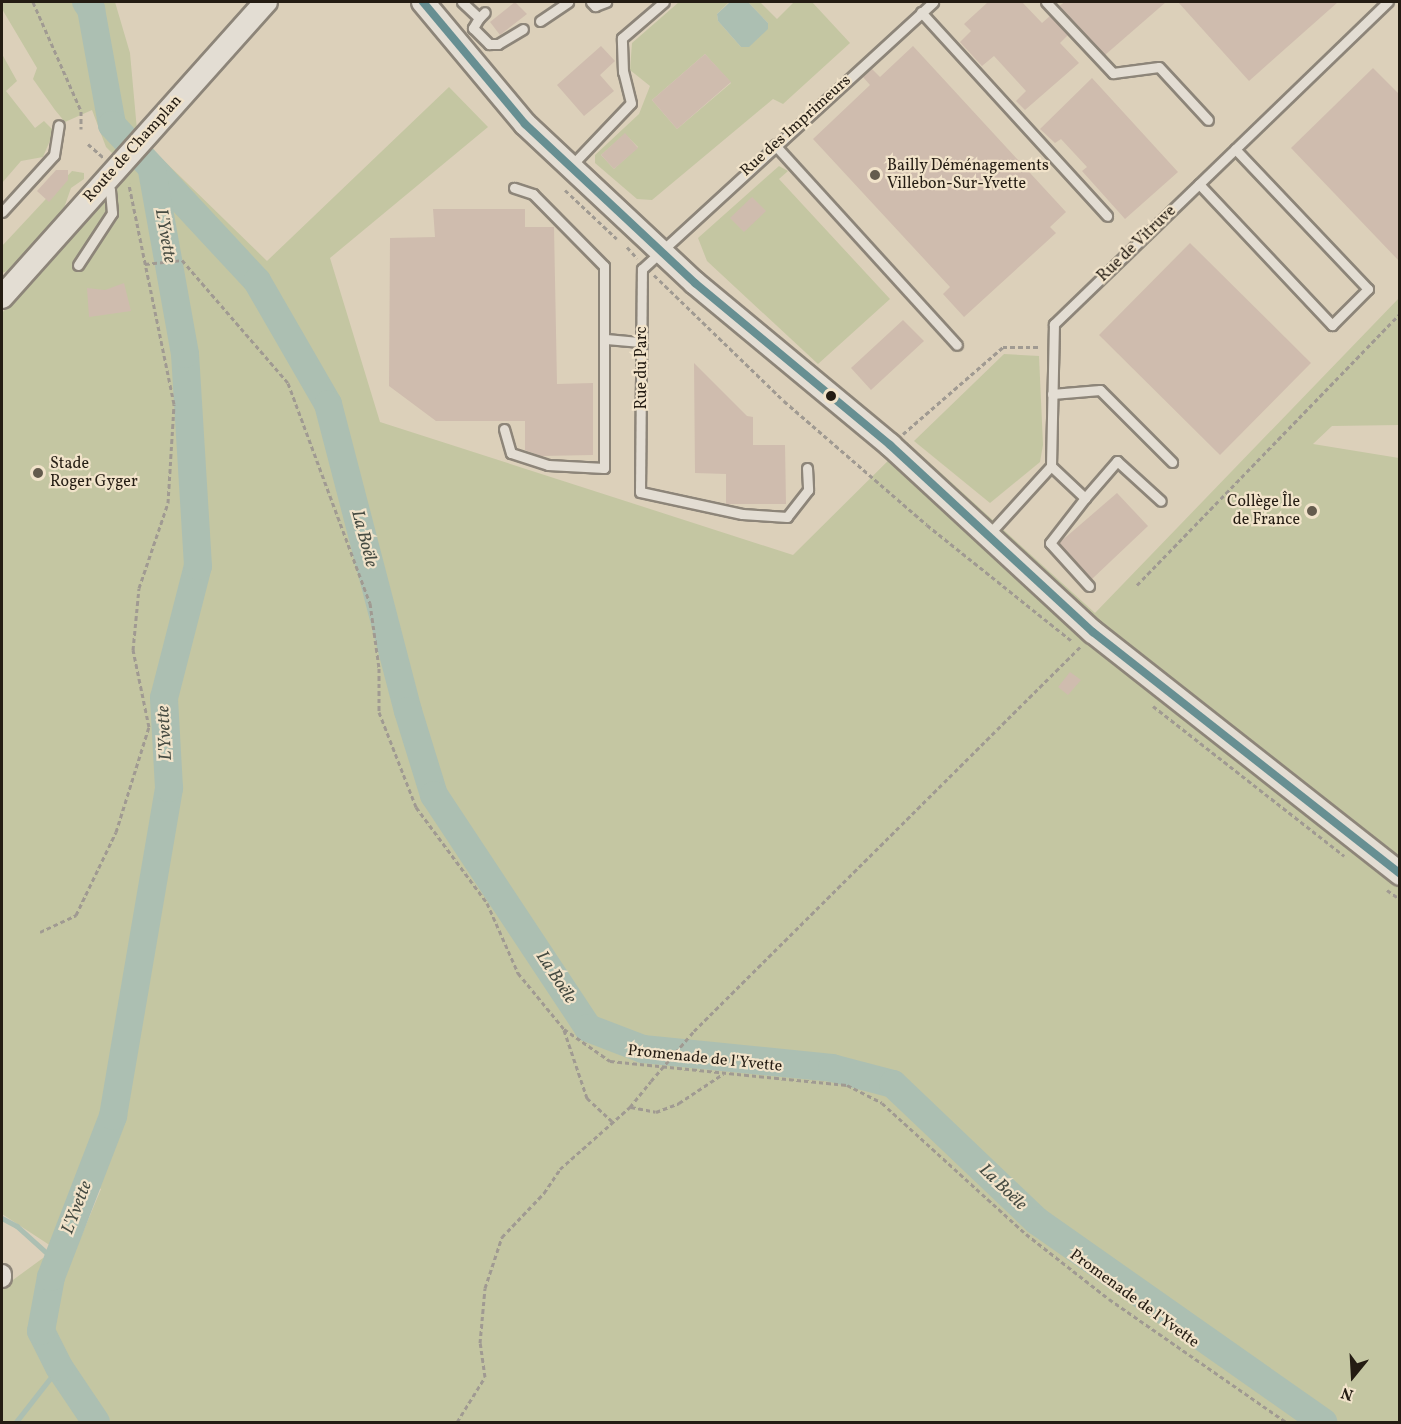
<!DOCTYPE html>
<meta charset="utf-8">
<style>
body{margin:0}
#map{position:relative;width:1401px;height:1424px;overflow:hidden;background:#dcd0ba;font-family:Vollkorn,serif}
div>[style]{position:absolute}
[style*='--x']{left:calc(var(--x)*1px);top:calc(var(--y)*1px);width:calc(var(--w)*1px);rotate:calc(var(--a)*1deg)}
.green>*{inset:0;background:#c4c6a2}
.water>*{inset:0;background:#acbfb2}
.stream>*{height:4.5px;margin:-2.25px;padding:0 2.25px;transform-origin:2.25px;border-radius:2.25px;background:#acbfb2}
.river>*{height:28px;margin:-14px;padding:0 14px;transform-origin:14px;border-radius:14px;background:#acbfb2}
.building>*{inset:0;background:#cfbcae}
.path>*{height:3px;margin-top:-1.5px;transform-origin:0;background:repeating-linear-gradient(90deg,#a09a92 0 4.5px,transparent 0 7.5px)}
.roads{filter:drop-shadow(2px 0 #8d8579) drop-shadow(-2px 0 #8d8579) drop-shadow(0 2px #8d8579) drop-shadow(0 -2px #8d8579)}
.service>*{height:9px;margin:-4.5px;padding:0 4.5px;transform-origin:4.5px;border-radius:4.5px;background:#e3ddd3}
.minor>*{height:18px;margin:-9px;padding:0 9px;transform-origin:9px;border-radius:9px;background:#e3ddd3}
.tertiary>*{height:22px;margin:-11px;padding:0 11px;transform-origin:11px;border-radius:11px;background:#e3ddd3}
.path-bridge>*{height:3px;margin-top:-1.5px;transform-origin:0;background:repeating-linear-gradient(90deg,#a09a92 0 4.5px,transparent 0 7.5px)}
.bus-1>*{height:8px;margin:-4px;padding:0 4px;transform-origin:4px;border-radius:4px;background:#678f92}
.dots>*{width:16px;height:16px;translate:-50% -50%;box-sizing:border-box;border:3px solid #f1e3ca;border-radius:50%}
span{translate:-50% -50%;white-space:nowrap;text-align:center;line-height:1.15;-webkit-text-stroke:4.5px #f1e3ca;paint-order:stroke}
.street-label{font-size:16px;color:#241c13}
.poi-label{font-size:16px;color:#241c13}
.left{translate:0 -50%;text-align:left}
.right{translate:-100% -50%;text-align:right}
.water-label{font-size:18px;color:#464b42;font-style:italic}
.frame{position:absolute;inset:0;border:3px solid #241c13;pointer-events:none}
.north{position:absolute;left:1323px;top:1346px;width:60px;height:60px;-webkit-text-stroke:4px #f1e3ca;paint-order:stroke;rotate:198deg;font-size:16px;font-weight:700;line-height:24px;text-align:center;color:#241c13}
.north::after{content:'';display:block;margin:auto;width:21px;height:27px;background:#241c13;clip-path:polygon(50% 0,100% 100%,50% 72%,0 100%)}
</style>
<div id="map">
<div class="green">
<i style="clip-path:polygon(2px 2px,115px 2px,130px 53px,137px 130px,113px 154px,106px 147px,92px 110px,65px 122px,55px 110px,33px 79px,37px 68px,2px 9px)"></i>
<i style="clip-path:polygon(evenodd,679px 2px,729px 2px,717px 14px,718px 21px,741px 47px,749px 46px,768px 23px,748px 2px,760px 2px,777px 19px,794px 2px,812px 2px,850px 43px,783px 104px,773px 99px,652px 200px,637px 199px,595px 163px,595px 155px,639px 114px,650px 86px,630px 70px,632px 43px,679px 2px,705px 54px,731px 83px,677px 129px,652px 100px,705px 54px,679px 2px,625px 134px,638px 147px,614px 169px,601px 155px,625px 134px)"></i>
<i style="clip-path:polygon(2px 54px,17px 81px,6px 91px,35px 128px,44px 121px,54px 131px,43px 157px,21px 161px,2px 183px)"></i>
<i style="clip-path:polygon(449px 87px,488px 127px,330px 258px,380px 422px,793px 555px,907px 442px,1095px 613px,1399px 298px,1399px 425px,1332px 426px,1313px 444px,1399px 458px,1399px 1422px,104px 1422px,66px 1367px,56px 1347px,53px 1324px,62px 1282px,101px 1189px,80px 1179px,51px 1246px,2px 1214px,2px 313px,149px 146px,267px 261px)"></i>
<i style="clip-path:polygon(779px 166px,788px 171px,779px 179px,890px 299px,818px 364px,707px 261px,698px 238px)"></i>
<i style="clip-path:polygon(72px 171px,84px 173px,84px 179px,71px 188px,64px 208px,10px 270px,2px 273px,2px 246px)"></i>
<i style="clip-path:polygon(1004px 354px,1039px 356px,1043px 445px,1040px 462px,990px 503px,914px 441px)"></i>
<i style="clip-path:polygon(43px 1258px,49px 1263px,33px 1335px,95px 1422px,2px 1422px,2px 1288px)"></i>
</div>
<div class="water">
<i style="clip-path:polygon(730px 2px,748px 2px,768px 23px,768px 29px,749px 47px,741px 47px,718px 21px,717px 14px)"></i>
</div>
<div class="stream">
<i style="--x:2;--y:1218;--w:17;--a:28"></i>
<i style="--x:17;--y:1226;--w:54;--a:42"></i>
<i style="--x:16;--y:1422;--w:70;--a:-52"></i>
</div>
<div class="river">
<i style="--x:86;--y:2;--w:9;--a:54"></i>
<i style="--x:91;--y:9;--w:118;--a:79.7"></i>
<i style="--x:112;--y:125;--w:213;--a:47.1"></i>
<i style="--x:257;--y:281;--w:142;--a:60"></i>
<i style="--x:328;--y:404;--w:317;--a:75.4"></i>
<i style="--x:408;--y:711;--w:88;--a:72.8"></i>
<i style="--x:434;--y:795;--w:279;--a:56.5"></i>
<i style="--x:588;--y:1028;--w:59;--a:20.9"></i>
<i style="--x:643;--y:1049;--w:190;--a:5.7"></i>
<i style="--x:832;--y:1068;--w:63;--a:14.7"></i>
<i style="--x:893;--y:1084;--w:199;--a:43.6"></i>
<i style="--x:1037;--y:1221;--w:350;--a:35.1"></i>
<i style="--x:96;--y:1422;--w:66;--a:-123.9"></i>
<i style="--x:59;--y:1367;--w:40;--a:-116.6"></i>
<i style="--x:41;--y:1331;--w:55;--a:-79.5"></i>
<i style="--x:51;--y:1277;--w:173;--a:-68.9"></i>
<i style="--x:113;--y:1116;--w:333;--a:-80.3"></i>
<i style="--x:169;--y:788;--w:90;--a:-93.2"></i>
<i style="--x:164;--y:698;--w:136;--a:-75.6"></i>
<i style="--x:198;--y:566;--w:212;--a:-93.5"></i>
<i style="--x:185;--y:354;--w:187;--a:-100.2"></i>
</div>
<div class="building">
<i style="clip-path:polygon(515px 2px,527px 14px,500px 35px,490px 22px)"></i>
<i style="clip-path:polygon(988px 2px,1022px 2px,1042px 23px,1050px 16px,1068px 35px,1060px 43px,1079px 63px,1025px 110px,1016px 101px,1026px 91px,994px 56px,982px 66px,960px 42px,971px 31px,964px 24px)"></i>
<i style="clip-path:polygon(1065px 2px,1166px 2px,1105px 55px,1059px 6px)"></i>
<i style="clip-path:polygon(1178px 2px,1338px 2px,1249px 81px)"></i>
<i style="clip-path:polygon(601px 46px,615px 61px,600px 75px,614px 91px,584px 116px,557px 85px)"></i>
<i style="clip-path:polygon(913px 46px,1066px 212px,1050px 227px,1056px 233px,964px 317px,943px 294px,950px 287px,813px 139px,870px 85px,863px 77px,872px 69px,880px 77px)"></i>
<i style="clip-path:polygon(705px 54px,731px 82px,677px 129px,652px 100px)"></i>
<i style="clip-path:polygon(1373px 68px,1400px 95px,1400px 262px,1291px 148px)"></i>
<i style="clip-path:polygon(1092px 78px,1178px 172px,1125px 219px,1082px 171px,1087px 167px,1061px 139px,1055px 143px,1040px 129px)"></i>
<i style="clip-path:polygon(625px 133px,638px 148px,614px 169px,601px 155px)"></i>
<i style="clip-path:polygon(56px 170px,68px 170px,68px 180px,49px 202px,37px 191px)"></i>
<i style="clip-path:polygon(752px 197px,766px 211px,744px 232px,730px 218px)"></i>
<i style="clip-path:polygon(433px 209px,525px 209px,525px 227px,554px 227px,557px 384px,593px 383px,593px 455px,541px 456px,525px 450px,525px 421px,436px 421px,389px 386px,390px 238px,435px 237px)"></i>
<i style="clip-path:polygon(1190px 243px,1311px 363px,1220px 455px,1099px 335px)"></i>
<i style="clip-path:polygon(124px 283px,131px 311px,89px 317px,87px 288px,105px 290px)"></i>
<i style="clip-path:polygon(903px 320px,924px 341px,871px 390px,851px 368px)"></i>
<i style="clip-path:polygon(694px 363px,747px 416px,753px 417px,753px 445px,785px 445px,786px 504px,726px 504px,726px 474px,695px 473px)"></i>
<i style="clip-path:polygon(1117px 493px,1148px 526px,1092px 579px,1059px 543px)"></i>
<i style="clip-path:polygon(1070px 672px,1081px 680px,1068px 695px,1058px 687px)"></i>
</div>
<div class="path">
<i style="--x:33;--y:2;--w:119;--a:66.2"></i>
<i style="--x:81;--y:111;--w:18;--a:90"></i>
<i style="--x:88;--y:144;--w:21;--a:41"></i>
<i style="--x:565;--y:190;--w:71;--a:43.3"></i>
<i style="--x:627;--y:247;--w:15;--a:48"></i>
<i style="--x:145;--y:264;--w:37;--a:-6"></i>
<i style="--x:182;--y:260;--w:162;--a:49.2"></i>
<i style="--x:288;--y:383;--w:235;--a:69.6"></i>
<i style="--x:370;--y:603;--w:66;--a:82.1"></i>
<i style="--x:379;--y:668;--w:44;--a:90"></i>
<i style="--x:379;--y:712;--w:102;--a:68.7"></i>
<i style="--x:416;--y:807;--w:119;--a:53.5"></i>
<i style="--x:487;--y:903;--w:77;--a:66.1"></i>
<i style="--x:518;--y:973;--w:72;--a:50.6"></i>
<i style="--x:564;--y:1029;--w:56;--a:34.8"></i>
<i style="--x:610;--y:1061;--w:238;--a:5.8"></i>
<i style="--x:847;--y:1085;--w:39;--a:27"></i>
<i style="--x:882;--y:1103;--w:195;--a:42.3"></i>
<i style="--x:1026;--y:1234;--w:105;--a:38.1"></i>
<i style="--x:1109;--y:1299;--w:216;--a:34.8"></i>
<i style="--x:654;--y:275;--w:181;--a:44.1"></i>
<i style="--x:784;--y:401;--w:189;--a:40.9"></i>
<i style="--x:927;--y:525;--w:187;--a:38.7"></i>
<i style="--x:903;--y:434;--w:133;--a:-41"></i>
<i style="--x:1003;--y:347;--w:38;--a:0"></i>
<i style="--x:1137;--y:585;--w:378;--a:-45.9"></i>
<i style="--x:1153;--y:706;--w:243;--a:38.1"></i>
<i style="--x:1387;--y:890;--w:16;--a:35"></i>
<i style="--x:40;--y:932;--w:40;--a:-25"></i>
<i style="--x:76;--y:915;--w:92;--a:-64.3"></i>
<i style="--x:116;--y:832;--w:110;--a:-72.6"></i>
<i style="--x:149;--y:727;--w:79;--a:-101.7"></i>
<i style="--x:133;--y:650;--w:62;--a:-84.5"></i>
<i style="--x:139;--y:588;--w:90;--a:-71.2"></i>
<i style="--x:168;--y:503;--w:99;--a:-86.5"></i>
<i style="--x:174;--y:404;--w:225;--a:-101.6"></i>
<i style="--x:564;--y:1030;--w:72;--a:71.3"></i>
<i style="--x:587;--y:1098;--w:34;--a:43"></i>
<i style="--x:694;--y:1031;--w:547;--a:-44.85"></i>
<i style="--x:631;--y:1107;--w:25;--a:11"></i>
<i style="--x:656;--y:1112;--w:25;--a:-21"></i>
<i style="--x:679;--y:1103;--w:53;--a:-33.4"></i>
<i style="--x:457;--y:1422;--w:53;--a:-58.1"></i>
<i style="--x:485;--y:1377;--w:34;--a:-98"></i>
<i style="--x:480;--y:1343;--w:55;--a:-84.8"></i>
<i style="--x:485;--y:1288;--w:54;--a:-71.6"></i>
<i style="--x:502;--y:1237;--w:61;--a:-46.3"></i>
<i style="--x:544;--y:1193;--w:29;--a:-56"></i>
<i style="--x:560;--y:1169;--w:94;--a:-41.5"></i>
<i style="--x:630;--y:1107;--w:33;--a:-51"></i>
</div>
<div class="roads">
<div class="service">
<i style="--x:462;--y:2;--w:23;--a:43"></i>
<i style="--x:479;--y:18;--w:8;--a:-45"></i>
<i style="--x:591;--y:2;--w:6;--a:45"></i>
<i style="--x:595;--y:6;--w:12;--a:-20"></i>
<i style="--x:1046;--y:2;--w:98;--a:46.7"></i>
<i style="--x:1113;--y:73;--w:46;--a:-7.4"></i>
<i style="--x:1159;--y:67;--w:72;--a:47.2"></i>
<i style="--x:921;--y:12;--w:276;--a:47.6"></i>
<i style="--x:479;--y:18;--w:12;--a:121"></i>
<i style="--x:473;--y:28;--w:23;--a:45"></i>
<i style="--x:489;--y:44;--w:9;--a:0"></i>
<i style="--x:498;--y:44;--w:29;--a:-31"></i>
<i style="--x:540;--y:21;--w:34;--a:-34"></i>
<i style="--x:775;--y:145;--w:270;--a:47.7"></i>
<i style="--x:570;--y:167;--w:88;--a:-46.4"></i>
<i style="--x:631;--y:103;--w:32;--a:-104"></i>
<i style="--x:623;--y:72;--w:34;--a:-92"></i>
<i style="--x:622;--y:38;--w:55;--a:-40.6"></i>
<i style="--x:1199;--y:184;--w:194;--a:46.7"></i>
<i style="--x:1332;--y:325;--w:51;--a:-45"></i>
<i style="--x:1368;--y:289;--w:193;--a:-133.5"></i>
<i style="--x:2;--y:212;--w:77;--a:-47.6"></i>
<i style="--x:54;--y:155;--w:30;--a:-81"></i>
<i style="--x:78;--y:265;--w:62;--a:-56.8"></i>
<i style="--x:112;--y:213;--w:23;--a:-95"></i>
<i style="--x:110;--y:190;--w:8;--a:-130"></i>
<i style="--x:605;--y:339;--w:37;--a:5"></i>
<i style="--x:1052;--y:394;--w:48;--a:-4.8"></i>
<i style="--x:1100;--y:390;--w:102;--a:45"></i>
<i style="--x:504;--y:429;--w:25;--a:74"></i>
<i style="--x:511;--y:453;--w:39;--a:18"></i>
<i style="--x:548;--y:465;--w:56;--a:3.1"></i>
<i style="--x:604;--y:468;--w:202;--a:-90"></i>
<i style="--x:604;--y:266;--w:101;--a:-134.6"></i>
<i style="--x:533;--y:194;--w:20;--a:-162"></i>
<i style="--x:1051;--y:466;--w:47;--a:43.3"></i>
<i style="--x:807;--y:468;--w:22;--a:87"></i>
<i style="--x:808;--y:490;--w:34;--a:128"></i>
<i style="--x:787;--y:517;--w:45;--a:-176.2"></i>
<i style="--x:742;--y:514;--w:104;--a:-167.8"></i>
<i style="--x:640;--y:492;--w:223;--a:-89.5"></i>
<i style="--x:642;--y:269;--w:395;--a:-42.5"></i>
<i style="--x:990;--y:533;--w:91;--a:-47.7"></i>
<i style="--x:1051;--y:466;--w:142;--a:-88.8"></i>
<i style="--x:1054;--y:324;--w:464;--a:-44"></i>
<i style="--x:1089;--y:586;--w:58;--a:-132.2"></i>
<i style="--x:1050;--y:543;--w:57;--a:-52.1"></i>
<i style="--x:1085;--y:498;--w:49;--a:-49.1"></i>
<i style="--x:1117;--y:461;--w:59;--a:42.3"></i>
</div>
<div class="minor">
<i style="--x:2;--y:1274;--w:4;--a:90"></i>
</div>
<div class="tertiary">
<i style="--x:423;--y:2;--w:159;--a:50.1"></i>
<i style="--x:525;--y:124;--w:233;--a:43.1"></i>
<i style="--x:695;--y:283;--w:254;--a:39.7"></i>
<i style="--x:890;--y:445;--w:276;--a:42.7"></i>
<i style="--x:1093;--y:632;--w:391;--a:38.2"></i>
<i style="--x:2;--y:297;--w:396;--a:-48.2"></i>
</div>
</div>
<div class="path-bridge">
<i style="--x:651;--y:1081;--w:66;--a:-49.3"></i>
</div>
<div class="bus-1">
<i style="--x:423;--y:2;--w:159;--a:50.1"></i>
<i style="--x:525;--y:124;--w:233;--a:43.1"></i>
<i style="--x:695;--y:283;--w:254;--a:39.7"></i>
<i style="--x:890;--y:445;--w:276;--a:42.7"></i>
<i style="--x:1093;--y:632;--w:391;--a:38.2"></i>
</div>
<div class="dots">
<i style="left:875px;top:175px;background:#645b4d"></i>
<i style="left:831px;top:396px;background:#241c13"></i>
<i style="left:38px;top:473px;background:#645b4d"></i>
<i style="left:1312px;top:511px;background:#645b4d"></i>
</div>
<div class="street-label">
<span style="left:796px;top:126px;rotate:-42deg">Rue des Imprimeurs</span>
<span style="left:133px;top:149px;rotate:-48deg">Route de Champlan</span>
<span style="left:1137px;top:244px;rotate:-44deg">Rue de Vitruve</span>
<span style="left:642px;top:368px;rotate:-90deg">Rue du Parc</span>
<span style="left:705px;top:1059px;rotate:6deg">Promenade de l'Yvette</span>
<span style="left:1134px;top:1299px;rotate:36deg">Promenade de l'Yvette</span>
</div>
<div class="poi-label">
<span class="left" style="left:887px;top:175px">Bailly Déménagements<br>Villebon-Sur-Yvette</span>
<span class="left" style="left:50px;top:473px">Stade<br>Roger Gyger</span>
<span class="right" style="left:1300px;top:511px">Collège Île<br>de France</span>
</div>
<div class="water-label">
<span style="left:164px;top:236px;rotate:80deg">L'Yvette</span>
<span style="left:363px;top:539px;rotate:75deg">La Boële</span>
<span style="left:166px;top:733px;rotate:-93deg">L'Yvette</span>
<span style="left:555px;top:978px;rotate:57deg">La Boële</span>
<span style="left:1002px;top:1188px;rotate:44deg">La Boële</span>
<span style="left:78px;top:1208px;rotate:-69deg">L'Yvette</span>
</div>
<div class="frame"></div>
<div class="north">N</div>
</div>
